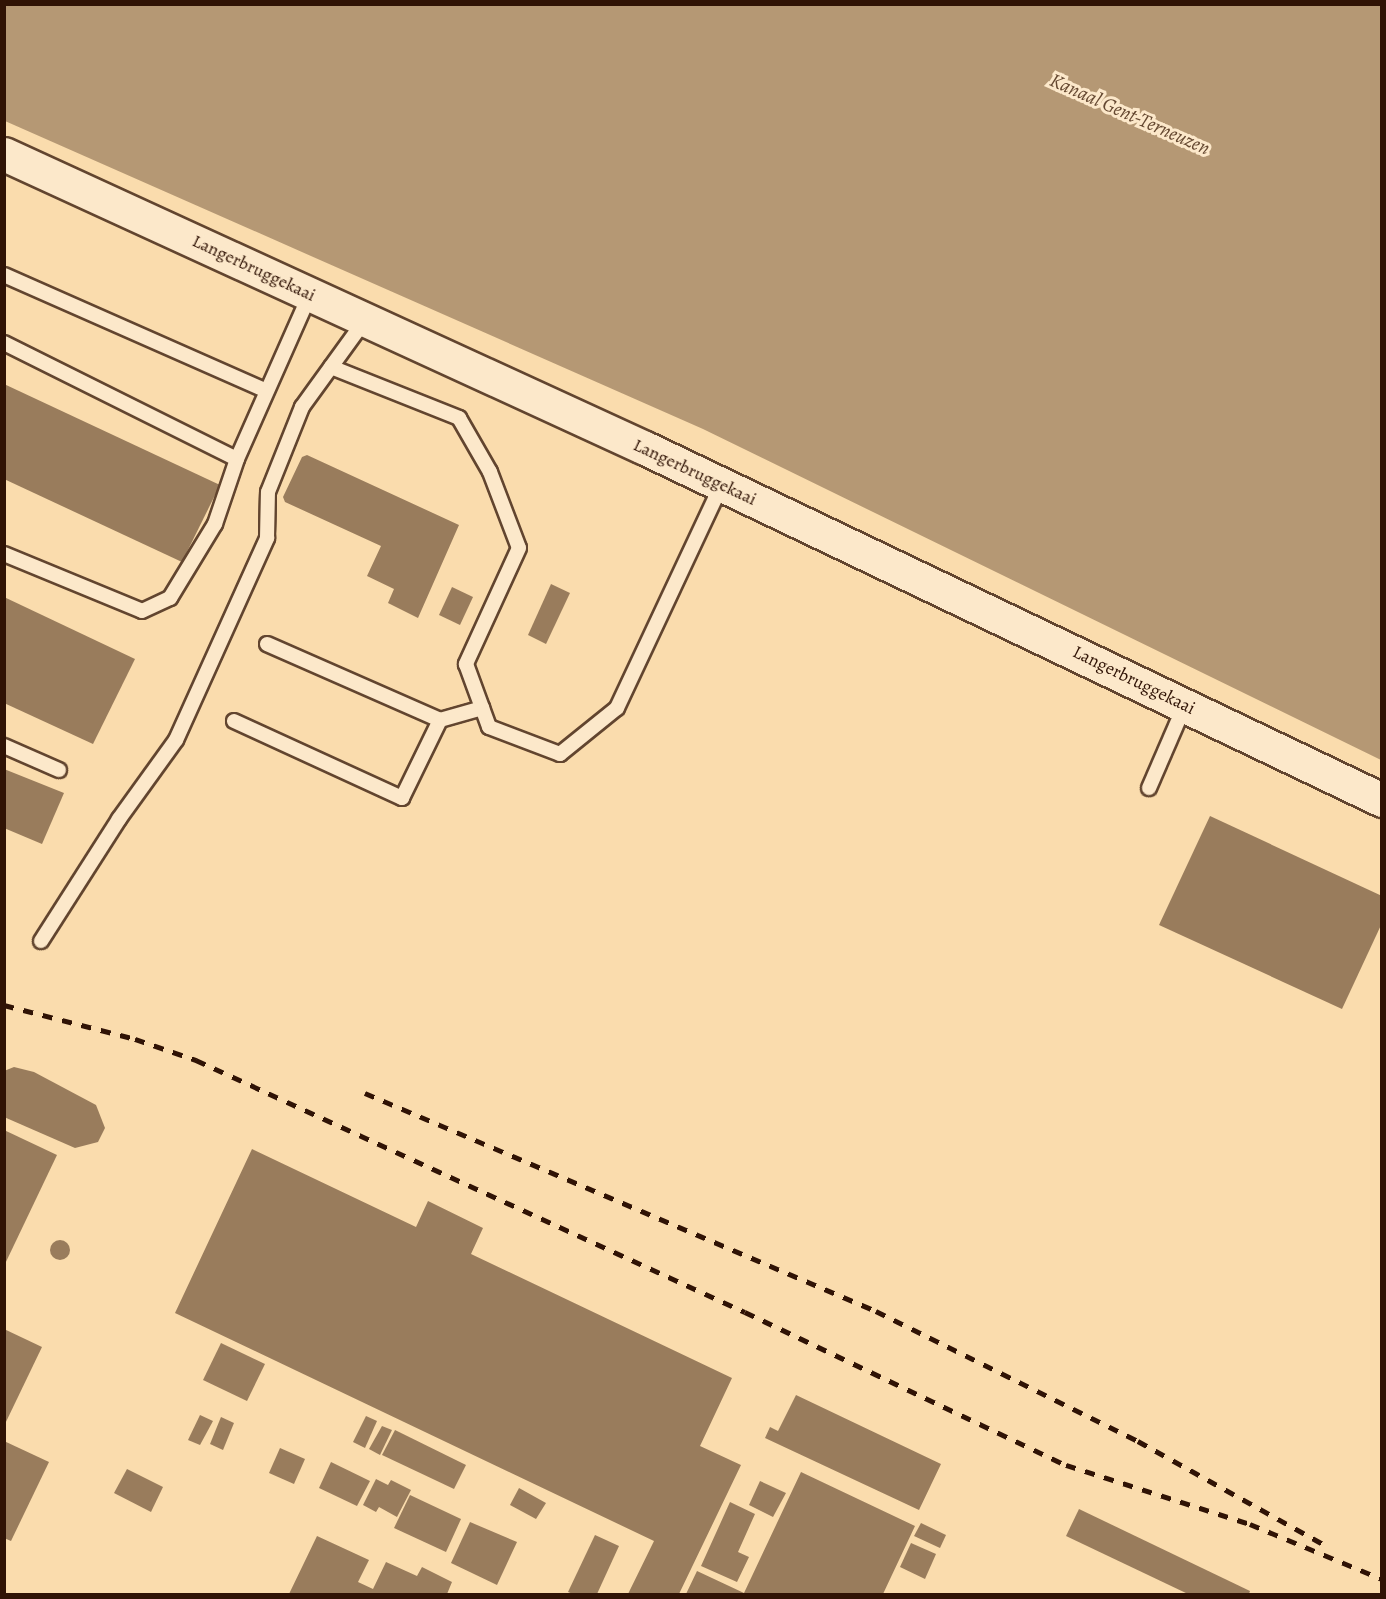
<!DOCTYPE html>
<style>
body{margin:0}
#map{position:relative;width:1386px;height:1599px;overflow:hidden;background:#fadcad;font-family:Alegreya,serif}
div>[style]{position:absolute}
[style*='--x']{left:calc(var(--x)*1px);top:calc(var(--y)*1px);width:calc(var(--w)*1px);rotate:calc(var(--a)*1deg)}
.water>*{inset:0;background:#b59874}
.building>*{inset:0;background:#997c5c}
.round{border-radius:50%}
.roads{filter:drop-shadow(2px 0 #62452f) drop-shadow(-2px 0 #62452f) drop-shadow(0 2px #62452f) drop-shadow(0 -2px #62452f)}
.service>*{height:14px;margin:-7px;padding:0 7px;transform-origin:7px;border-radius:7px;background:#fce8ca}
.secondary>*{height:33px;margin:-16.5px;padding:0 16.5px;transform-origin:16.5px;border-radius:16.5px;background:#fce8ca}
.rail>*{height:4.5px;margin-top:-2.25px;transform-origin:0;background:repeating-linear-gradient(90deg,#301305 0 10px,transparent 0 20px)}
span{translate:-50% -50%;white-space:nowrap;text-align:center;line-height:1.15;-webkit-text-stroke:6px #fce8ca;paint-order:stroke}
.street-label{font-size:18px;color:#301305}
.water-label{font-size:20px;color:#654831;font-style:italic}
.frame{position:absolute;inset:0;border:6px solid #301305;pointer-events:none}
</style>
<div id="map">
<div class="water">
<i style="clip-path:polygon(5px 4px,1381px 5px,1381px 760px,703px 429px,5px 121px)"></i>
</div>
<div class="building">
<i style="clip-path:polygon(4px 384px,220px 485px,182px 562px,4px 479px)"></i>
<i style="clip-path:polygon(307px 455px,459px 525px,418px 618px,388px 603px,394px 589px,367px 576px,381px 546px,285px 502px,283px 497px,302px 457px)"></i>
<i style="clip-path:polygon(551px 584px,570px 593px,546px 644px,528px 635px)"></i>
<i style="clip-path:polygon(452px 587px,473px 597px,460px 625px,439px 615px)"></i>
<i style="clip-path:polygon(4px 597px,135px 659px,93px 744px,4px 703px)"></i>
<i style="clip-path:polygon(4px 769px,64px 793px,42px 844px,4px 828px)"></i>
<i style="clip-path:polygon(1210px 816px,1382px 896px,1382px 923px,1342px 1009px,1159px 925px)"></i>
<i style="clip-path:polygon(14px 1067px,34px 1072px,96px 1105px,105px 1128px,98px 1142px,75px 1148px,4px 1117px,4px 1071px)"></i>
<i style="clip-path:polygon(4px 1130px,57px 1155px,4px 1266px)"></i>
<i style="clip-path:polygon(252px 1149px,416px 1227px,428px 1201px,483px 1228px,471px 1254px,732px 1378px,700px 1446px,741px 1465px,679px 1594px,628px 1594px,654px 1541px,175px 1313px)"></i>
<i class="round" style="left:50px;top:1240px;width:20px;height:20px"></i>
<i style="clip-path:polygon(4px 1329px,42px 1347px,4px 1426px)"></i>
<i style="clip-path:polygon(221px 1343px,265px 1364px,247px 1401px,203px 1380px)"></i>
<i style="clip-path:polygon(796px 1395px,941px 1464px,919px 1510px,765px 1438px,770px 1427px,778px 1431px)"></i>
<i style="clip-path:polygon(200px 1415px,213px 1421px,200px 1445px,188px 1440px)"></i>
<i style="clip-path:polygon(366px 1416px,377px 1421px,365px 1448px,353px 1442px)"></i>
<i style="clip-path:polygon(221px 1417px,234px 1423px,223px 1450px,210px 1444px)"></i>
<i style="clip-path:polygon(382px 1426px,392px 1430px,380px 1455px,369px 1449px)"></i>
<i style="clip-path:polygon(395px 1430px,466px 1465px,454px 1489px,382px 1455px)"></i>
<i style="clip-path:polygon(4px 1441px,49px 1462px,11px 1541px,4px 1538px)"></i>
<i style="clip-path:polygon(280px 1448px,305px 1459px,294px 1484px,269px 1473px)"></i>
<i style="clip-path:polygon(331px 1462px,370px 1481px,357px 1506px,319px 1488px)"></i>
<i style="clip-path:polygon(127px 1469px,163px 1487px,151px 1512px,114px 1493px)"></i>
<i style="clip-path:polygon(801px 1472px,915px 1526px,883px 1594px,686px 1594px,697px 1571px,744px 1593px)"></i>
<i style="clip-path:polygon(376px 1479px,388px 1485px,391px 1480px,411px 1490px,397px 1517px,379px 1507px,376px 1512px,363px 1505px)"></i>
<i style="clip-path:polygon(760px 1481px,786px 1493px,773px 1517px,749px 1505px)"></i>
<i style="clip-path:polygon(519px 1488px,546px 1503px,536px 1519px,510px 1505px)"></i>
<i style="clip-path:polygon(410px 1495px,461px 1519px,446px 1552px,394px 1528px)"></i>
<i style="clip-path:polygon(730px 1502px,755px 1514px,738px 1552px,749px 1557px,737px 1582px,701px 1566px)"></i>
<i style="clip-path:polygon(1079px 1509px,1250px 1591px,1249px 1594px,1188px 1594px,1066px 1536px)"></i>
<i style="clip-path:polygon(470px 1522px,517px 1542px,497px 1585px,451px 1563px)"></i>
<i style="clip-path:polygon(921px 1523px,946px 1535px,940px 1548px,914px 1536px)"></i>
<i style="clip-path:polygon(595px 1535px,619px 1546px,597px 1594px,573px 1594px,568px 1592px)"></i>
<i style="clip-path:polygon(317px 1536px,369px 1560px,358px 1582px,373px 1589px,386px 1562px,417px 1576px,422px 1567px,452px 1582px,447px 1594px,289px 1594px)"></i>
<i style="clip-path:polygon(911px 1543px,936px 1554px,925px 1579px,900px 1567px)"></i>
</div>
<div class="roads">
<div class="service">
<i style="--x:4;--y:275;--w:287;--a:23.8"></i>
<i style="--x:4;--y:343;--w:260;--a:26.5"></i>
<i style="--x:331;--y:367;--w:138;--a:21.7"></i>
<i style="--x:459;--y:418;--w:62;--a:60.1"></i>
<i style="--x:490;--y:472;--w:81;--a:69.1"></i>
<i style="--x:519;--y:548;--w:128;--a:114.6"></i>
<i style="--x:466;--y:664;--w:67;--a:69.9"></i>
<i style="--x:489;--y:727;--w:76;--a:20.8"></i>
<i style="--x:560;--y:754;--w:73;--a:-38.9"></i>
<i style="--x:617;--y:708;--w:247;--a:-64.9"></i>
<i style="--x:4;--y:554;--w:149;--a:22.4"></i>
<i style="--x:142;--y:611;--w:31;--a:-25"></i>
<i style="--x:170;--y:598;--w:87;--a:-58.7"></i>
<i style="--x:215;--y:524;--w:69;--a:-71.3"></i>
<i style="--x:237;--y:459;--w:180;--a:-66.1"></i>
<i style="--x:267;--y:644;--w:189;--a:23.7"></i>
<i style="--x:440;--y:720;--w:44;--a:-15.9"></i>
<i style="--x:234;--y:721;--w:185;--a:24.6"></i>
<i style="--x:402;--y:798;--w:87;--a:-64"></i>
<i style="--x:4;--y:746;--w:60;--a:23.6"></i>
<i style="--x:1149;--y:788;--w:90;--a:-66.6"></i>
<i style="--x:41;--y:941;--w:145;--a:-57.4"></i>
<i style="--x:119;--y:819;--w:97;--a:-54.2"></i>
<i style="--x:176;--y:740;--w:222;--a:-65.7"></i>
<i style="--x:267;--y:538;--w:46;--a:-88.8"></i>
<i style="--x:268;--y:492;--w:92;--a:-68.2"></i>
<i style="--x:302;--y:407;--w:107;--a:-54.1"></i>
</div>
<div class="secondary">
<i style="--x:4;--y:154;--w:705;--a:24.64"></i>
<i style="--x:645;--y:448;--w:817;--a:25.53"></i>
</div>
</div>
<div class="rail">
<i style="--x:4;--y:1005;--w:135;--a:14.5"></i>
<i style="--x:135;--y:1039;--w:65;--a:19"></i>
<i style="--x:196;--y:1060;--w:604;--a:24.66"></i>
<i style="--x:745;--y:1312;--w:356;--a:25.5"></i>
<i style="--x:1066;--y:1465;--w:193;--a:17.8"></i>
<i style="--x:1250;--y:1524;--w:143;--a:22.6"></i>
<i style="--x:365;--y:1093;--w:556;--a:23.1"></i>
<i style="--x:876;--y:1311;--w:292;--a:26.4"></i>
<i style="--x:1138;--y:1441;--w:216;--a:29.1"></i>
</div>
<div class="street-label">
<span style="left:254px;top:268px;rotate:25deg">Langerbruggekaai</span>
<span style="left:695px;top:472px;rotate:25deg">Langerbruggekaai</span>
<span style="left:1134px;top:680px;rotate:26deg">Langerbruggekaai</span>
</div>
<div class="water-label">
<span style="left:1130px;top:114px;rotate:24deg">Kanaal Gent-Terneuzen</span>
</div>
<div class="frame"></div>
</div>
